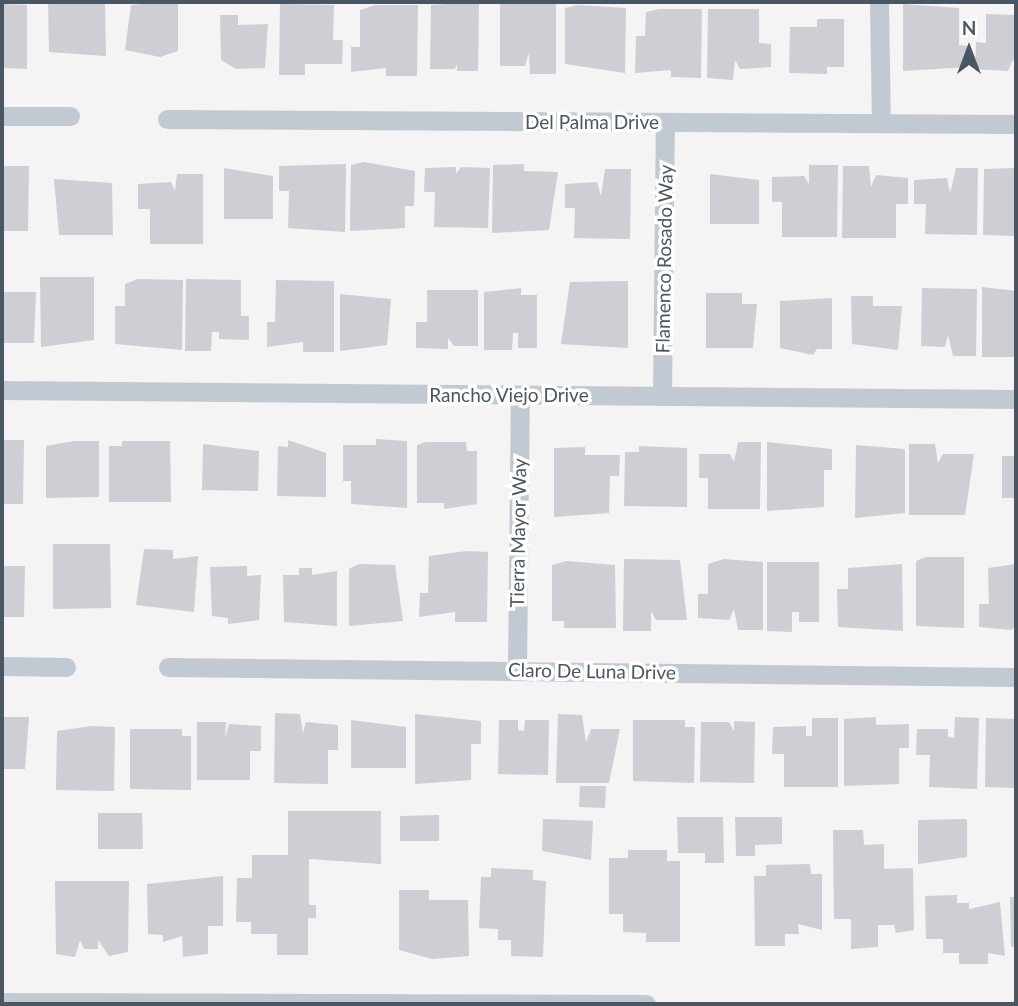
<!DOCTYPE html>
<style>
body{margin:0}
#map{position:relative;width:1018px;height:1006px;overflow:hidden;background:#f5f3f3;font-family:Lato,sans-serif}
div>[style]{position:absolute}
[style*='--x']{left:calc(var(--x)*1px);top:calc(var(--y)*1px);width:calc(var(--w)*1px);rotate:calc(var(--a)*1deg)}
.building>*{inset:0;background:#cdcfd5}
.minor>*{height:19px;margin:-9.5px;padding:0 9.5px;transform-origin:9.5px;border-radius:9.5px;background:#c1cad2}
span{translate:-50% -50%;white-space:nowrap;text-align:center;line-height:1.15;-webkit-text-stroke:7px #fff;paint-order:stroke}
.street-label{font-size:19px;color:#4a5661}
.frame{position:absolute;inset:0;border:4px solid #4a5661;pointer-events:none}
.north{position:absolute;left:934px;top:14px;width:70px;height:70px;-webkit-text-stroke:5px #fff;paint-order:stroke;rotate:0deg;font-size:19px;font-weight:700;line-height:28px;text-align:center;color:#4a5661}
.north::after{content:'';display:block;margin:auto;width:24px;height:32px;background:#4a5661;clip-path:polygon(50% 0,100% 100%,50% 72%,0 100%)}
</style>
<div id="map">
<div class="building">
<i style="clip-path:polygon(48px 2px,105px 2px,106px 56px,49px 52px)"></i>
<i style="clip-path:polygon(164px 2px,178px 2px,178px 51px,160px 57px,125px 50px,131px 5px)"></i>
<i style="clip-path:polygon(479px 2px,478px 71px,457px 71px,457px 64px,455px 69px,430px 69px,431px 5px)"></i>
<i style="clip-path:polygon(500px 2px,556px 2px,556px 74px,530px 74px,529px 53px,525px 66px,500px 66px)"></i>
<i style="clip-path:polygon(2px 4px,27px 5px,27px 69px,2px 68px)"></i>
<i style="clip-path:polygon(280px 4px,334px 5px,333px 40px,343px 40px,342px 64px,305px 64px,305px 75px,279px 75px)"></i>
<i style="clip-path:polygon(903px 4px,959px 8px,959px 45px,968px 46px,968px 67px,903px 71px)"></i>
<i style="clip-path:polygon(375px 5px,418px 5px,417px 76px,386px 76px,386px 68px,351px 72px,351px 47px,360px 47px,360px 10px)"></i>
<i style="clip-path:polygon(577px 5px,626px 8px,625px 73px,565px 64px,565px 8px)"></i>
<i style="clip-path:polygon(659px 9px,702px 9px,701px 78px,671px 77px,671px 70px,635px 73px,636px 36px,645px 36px,646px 12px)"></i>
<i style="clip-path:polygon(708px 9px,759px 9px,759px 43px,771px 44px,771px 67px,740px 69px,735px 60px,733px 80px,707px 78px)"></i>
<i style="clip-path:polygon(986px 14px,1016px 15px,1016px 70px,1013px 59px,1008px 71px,975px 69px,976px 42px,986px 43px)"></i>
<i style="clip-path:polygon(220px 15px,238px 15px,238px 25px,268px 24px,265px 68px,236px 69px,221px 60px)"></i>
<i style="clip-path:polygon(817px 19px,844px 19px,844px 67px,827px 67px,827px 74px,789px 73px,790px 27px,817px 27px)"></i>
<i style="clip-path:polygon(364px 162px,415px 171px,414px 206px,405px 206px,405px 228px,350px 231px,351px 165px)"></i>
<i style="clip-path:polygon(346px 164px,345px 232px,288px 228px,289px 191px,279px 191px,279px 166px)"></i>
<i style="clip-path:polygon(524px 164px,524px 171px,558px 172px,549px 230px,492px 233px,493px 165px)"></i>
<i style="clip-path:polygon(809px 165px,838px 165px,837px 237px,782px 237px,782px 202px,772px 202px,772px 177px,804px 176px,809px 184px)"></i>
<i style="clip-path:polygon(2px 166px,29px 166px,28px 231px,2px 231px)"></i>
<i style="clip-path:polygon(843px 166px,869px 166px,871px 187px,876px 175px,908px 178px,908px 204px,896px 204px,896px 238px,842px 238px)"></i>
<i style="clip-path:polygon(456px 167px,456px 174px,461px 167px,490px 168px,488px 228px,434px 227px,435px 192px,424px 192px,425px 168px)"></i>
<i style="clip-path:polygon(224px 168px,273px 176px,273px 219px,224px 219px)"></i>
<i style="clip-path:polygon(956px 168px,978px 168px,977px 235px,925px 234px,926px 204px,914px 204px,914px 180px,947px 178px,950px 193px)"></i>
<i style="clip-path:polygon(1015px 168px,1016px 236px,983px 235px,984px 169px)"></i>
<i style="clip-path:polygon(605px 169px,631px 169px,630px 239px,574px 238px,575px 208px,565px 208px,565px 184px,597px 182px,601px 196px)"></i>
<i style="clip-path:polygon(177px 174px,203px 174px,203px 244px,150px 244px,150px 209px,138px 209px,138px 184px,171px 182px,175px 191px)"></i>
<i style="clip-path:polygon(710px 174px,759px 180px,759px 224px,710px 224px)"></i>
<i style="clip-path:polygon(54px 179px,112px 183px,113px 235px,59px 235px)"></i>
<i style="clip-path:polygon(40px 277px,94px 277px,94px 340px,41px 347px)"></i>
<i style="clip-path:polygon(138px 279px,183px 280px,182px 350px,115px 344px,115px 306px,125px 306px,125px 284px)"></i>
<i style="clip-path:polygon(186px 279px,241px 280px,241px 316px,249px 316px,249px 340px,219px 339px,219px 332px,212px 332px,211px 351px,185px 351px)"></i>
<i style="clip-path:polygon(276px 280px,334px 281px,334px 352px,303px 352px,303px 342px,267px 347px,267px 322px,275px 322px)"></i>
<i style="clip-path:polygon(628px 281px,628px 348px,561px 344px,570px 282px)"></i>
<i style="clip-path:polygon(982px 287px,1016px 291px,1014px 357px,982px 357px)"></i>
<i style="clip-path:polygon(521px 288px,521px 295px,537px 295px,537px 348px,518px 348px,518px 333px,513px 333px,512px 350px,484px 350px,484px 292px)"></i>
<i style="clip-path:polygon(922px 288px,977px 289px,976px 356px,953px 356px,948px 335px,945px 347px,921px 346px)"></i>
<i style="clip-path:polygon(427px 290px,478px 290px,478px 346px,454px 346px,448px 338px,448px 349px,416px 348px,416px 322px,427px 322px)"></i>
<i style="clip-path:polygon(2px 292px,36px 292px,34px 343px,2px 343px)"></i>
<i style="clip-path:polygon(706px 293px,742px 293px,742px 304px,757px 304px,753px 348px,706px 348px)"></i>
<i style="clip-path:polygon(340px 294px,391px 299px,387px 345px,340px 351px)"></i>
<i style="clip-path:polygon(851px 296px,873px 296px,873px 306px,902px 306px,898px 350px,852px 344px)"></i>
<i style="clip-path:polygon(832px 298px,832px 349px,817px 349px,813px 355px,780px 348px,780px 301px)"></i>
<i style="clip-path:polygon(376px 439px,407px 441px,407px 508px,351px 504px,351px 481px,343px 481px,343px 445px,376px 445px)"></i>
<i style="clip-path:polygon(2px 440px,24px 440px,23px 504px,2px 504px)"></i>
<i style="clip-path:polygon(288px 440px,326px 453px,326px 497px,277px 496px,278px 446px,288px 447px)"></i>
<i style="clip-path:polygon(74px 441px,99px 441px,99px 497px,46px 498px,46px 446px)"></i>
<i style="clip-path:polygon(122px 441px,170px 441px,171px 502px,109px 502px,109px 446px,122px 446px)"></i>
<i style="clip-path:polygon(426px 442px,466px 442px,467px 451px,477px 451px,477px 504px,444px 509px,444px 503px,417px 503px,417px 445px)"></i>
<i style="clip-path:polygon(738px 442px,761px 442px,760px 509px,708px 509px,708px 478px,699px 478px,699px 454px,730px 454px,734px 462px)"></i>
<i style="clip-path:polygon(767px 442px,832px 449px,832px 470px,824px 470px,824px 507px,767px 511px)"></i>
<i style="clip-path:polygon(203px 444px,259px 451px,258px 491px,202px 490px)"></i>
<i style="clip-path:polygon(909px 444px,935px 444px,938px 463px,943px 454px,974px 454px,965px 515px,909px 515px)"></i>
<i style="clip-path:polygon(856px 445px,905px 449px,905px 513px,855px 518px)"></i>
<i style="clip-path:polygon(639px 446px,687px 448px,687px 507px,624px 506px,625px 452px,639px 452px)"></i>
<i style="clip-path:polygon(585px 447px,585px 455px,620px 455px,619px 476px,610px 476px,609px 513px,554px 517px,554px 448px)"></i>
<i style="clip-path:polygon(1002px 456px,1016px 456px,1016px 498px,1002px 498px)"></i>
<i style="clip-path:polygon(53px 544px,110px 544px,111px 608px,53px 609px)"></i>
<i style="clip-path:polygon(144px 549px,173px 550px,173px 559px,198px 556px,194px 612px,136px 605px)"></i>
<i style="clip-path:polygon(467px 551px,488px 552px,487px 622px,455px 622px,455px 612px,419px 617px,420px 593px,428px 593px,429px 556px)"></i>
<i style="clip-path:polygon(926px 557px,964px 557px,964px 628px,916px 626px,916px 561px)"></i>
<i style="clip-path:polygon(624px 559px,680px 560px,687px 620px,656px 620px,651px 611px,651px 631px,623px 631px)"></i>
<i style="clip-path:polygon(724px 559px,763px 562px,763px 630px,738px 630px,734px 609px,729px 620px,698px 618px,698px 594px,708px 594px,708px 564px)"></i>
<i style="clip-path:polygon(566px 561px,615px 565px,616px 628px,564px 628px,564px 621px,552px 621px,552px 565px)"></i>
<i style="clip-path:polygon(767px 562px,819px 562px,819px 622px,799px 622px,799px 612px,792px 612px,792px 632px,767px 631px)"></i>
<i style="clip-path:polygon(359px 564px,395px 565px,403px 621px,349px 626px,349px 569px)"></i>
<i style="clip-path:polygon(902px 564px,903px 631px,838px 627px,837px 589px,848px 589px,848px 568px)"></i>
<i style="clip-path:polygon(1016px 564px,1016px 624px,1012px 630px,979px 627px,979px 604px,989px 604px,988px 568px)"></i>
<i style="clip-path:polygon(2px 566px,25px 566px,24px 617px,2px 617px)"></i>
<i style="clip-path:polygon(247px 566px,247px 576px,261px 575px,259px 620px,228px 624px,228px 618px,212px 616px,210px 567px)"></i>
<i style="clip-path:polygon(299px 568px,312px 568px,312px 575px,337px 571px,337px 626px,284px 622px,283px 575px,299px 575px)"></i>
<i style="clip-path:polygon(275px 713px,300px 714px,303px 733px,306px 722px,338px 725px,338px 750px,328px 750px,328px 784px,274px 783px)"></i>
<i style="clip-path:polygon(415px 714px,481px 721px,481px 744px,471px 744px,471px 780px,415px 784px)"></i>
<i style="clip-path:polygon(558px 714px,582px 715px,586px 742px,591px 729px,620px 729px,609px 783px,556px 783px)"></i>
<i style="clip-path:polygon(2px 717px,29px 717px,25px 769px,2px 769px)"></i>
<i style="clip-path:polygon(876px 717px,876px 725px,909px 724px,909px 748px,899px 748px,899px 784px,844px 786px,844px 719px)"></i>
<i style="clip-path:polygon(955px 717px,979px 718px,977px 789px,929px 787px,930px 755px,916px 755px,917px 729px,948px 729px,948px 737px,954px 738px)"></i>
<i style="clip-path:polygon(812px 718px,838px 718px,838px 787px,784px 787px,784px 754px,772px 754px,773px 727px,806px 726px,806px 736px,812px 736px)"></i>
<i style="clip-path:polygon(986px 718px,1016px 719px,1016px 788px,985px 787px)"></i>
<i style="clip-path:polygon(351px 720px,406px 727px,406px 768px,351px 768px)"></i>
<i style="clip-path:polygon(499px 720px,518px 720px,518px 730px,524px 731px,525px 720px,549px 720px,548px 775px,498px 774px)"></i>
<i style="clip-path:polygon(633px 720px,685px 720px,685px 727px,695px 727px,694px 783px,633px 781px)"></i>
<i style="clip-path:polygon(734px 721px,755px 722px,754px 783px,700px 782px,701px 722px,729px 722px,734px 731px)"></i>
<i style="clip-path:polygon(197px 722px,226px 722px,225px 738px,229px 724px,261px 726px,261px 751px,250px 751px,250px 780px,197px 780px)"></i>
<i style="clip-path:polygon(91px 726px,115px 727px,114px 791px,56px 790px,57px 731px)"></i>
<i style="clip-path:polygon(130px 729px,182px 729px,182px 736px,191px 736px,191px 790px,130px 789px)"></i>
<i style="clip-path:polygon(580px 786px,606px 786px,605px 808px,579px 807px)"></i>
<i style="clip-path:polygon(288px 811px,381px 811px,381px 864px,309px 859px,309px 905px,316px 905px,316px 918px,308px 918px,308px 955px,277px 955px,277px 934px,251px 934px,251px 922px,236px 922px,237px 878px,252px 878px,252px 855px,288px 855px)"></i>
<i style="clip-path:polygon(98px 813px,142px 813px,143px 849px,98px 849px)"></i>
<i style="clip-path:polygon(439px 815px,439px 841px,400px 841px,400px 816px)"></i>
<i style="clip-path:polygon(677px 817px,723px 817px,724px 863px,705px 863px,705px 853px,678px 853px)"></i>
<i style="clip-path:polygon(735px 817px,782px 817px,782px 844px,755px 845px,755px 856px,736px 856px)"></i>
<i style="clip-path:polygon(543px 819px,593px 821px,591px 860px,542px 851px)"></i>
<i style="clip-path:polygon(967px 819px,967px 857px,918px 864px,918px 820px)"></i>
<i style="clip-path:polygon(833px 830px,863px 830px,864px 845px,884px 844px,884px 869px,913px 868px,914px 930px,896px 933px,894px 925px,878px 925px,878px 947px,851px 949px,851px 919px,834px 919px)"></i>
<i style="clip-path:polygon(628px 850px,667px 850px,667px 861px,680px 861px,680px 942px,646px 942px,646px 933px,623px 932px,623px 914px,609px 914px,609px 858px,628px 858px)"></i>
<i style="clip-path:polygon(810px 864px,811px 874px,822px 874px,822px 930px,798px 924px,799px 934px,785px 934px,785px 946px,755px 946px,754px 876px,766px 876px,766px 865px)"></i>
<i style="clip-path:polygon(491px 868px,533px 870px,533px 880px,546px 881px,543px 957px,511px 956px,511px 940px,498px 940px,498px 929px,479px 928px,481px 877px,491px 877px)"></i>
<i style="clip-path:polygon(223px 876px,223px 926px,208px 926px,208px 954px,183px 957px,182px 936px,163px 942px,163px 935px,148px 934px,147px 884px)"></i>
<i style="clip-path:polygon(55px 881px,129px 881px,128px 952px,109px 956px,98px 940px,98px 949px,84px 949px,80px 940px,75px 957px,56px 954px)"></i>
<i style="clip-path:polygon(399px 890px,429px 890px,429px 900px,468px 900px,469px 956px,432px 959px,399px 950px)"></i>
<i style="clip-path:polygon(957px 895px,957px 903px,969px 903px,969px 909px,1000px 902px,1005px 956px,988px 953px,988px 964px,959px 964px,959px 953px,943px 953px,943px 939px,926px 939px,925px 896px)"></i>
<i style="clip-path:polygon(1010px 897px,1016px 897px,1016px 947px,1011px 947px)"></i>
</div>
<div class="minor">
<i style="--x:879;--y:2;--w:121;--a:89.1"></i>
<i style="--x:2;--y:116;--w:68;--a:0"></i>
<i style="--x:167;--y:119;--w:849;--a:0.34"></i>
<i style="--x:2;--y:390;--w:1014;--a:0.51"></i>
<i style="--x:662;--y:396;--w:274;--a:-89.4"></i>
<i style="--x:2;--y:666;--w:64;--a:0.9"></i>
<i style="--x:168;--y:667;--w:848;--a:0.68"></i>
<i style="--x:517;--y:670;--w:275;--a:-89.4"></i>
<i style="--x:2;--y:1002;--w:644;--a:0.18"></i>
</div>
<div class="street-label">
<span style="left:592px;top:122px">Del Palma Drive</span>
<span style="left:664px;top:259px;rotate:-89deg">Flamenco Rosado Way</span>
<span style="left:509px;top:395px">Rancho Viejo Drive</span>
<span style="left:518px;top:533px;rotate:-89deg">Tierra Mayor Way</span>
<span style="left:592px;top:671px;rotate:1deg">Claro De Luna Drive</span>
</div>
<div class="frame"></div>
<div class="north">N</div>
</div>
